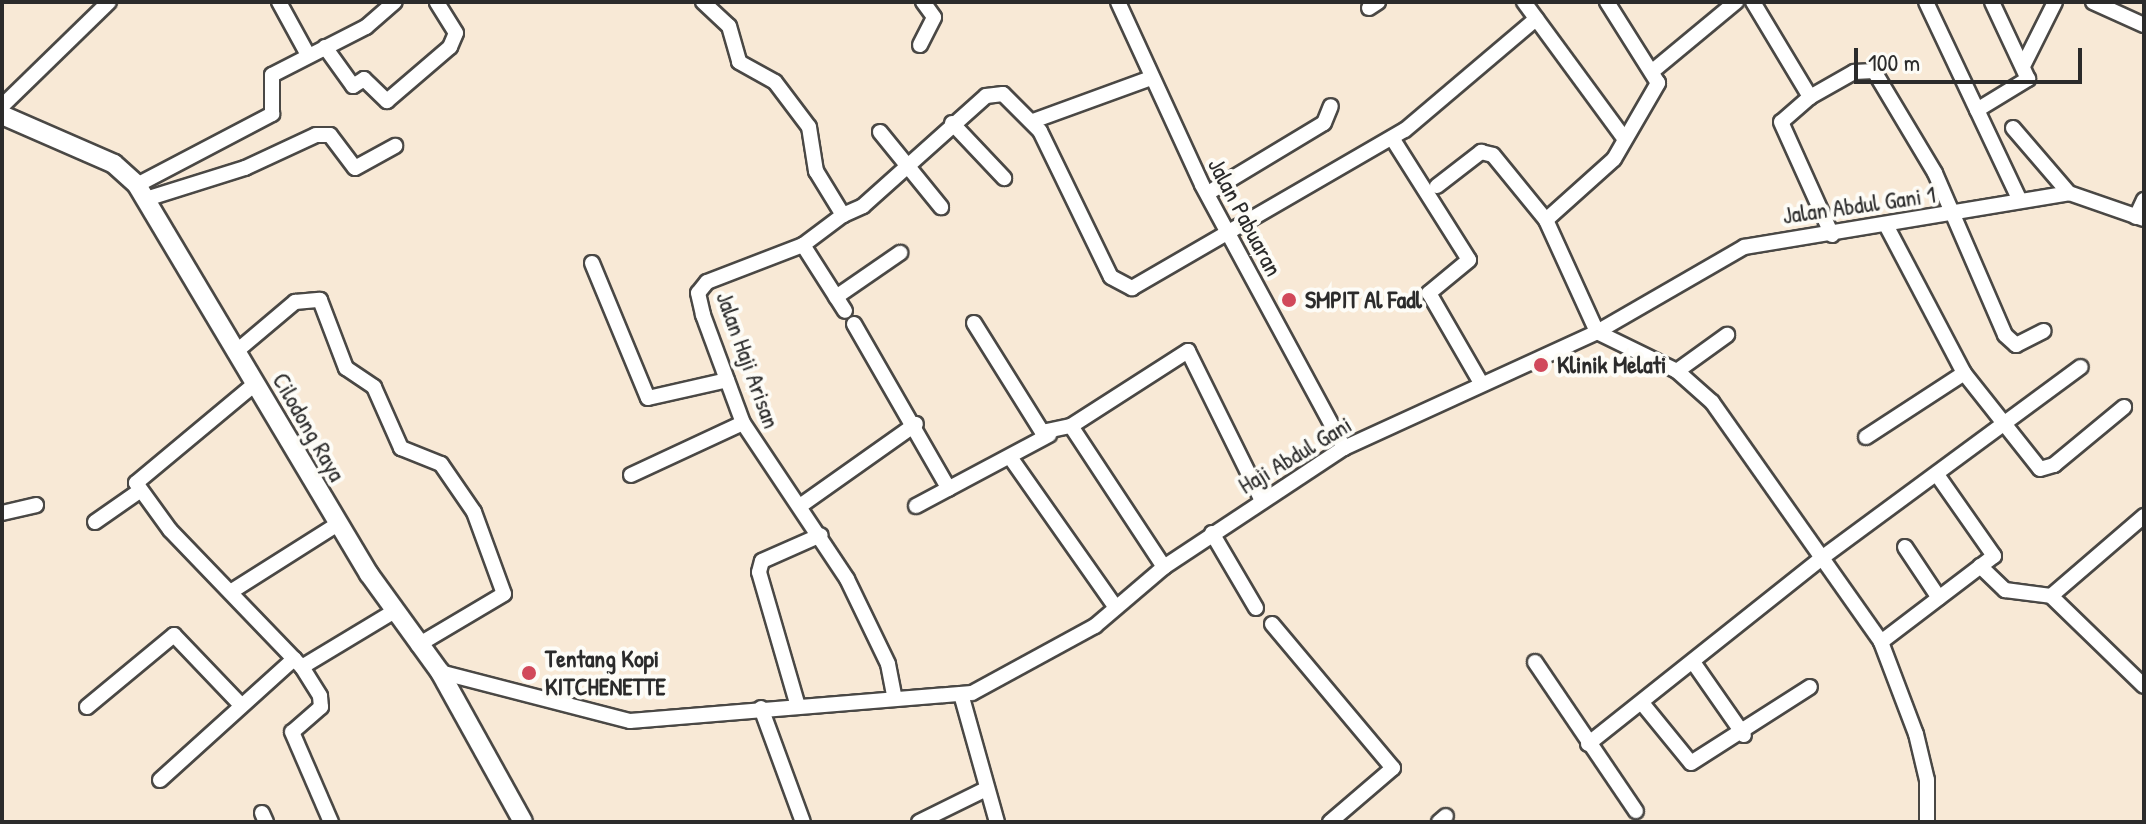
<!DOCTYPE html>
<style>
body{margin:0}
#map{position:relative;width:2146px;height:824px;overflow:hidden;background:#f8e9d6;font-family:"Patrick Hand",sans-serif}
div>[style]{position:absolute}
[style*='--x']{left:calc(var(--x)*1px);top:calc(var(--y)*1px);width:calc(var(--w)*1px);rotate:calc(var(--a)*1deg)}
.roads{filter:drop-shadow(2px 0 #4a4845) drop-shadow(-2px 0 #4a4845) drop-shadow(0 2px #4a4845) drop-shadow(0 -2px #4a4845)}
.minor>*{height:14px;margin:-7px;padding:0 7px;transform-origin:7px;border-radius:7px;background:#fff}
.tertiary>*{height:18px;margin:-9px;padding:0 9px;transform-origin:9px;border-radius:9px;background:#fff}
.dots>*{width:22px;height:22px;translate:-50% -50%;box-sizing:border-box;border:4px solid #fdfcf7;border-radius:50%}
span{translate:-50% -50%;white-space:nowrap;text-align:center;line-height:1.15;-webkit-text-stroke:8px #fdfcf7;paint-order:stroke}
.street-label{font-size:24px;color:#2b2b2b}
.poi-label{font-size:24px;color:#2b2b2b;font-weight:700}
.left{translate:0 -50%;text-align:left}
.frame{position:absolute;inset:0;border:4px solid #2b2b2b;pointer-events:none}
.scale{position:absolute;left:1854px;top:48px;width:228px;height:36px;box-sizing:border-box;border:4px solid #2b2b2b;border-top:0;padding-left:10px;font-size:24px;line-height:28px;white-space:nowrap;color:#2b2b2b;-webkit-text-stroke:6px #fdfcf7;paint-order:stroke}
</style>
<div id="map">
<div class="roads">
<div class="minor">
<i style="--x:279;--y:2;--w:60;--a:61.3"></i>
<i style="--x:703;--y:2;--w:35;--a:43"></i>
<i style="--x:729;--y:26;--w:37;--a:74"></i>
<i style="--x:739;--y:62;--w:41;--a:29.1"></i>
<i style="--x:775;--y:82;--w:56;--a:52.9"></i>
<i style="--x:809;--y:127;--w:45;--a:81"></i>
<i style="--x:816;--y:171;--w:52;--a:58.5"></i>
<i style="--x:843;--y:215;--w:50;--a:143.1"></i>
<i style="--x:803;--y:245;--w:103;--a:158.9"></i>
<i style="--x:707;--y:282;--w:14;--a:129"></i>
<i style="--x:698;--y:293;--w:23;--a:77"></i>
<i style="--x:703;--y:315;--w:115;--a:69.7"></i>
<i style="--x:743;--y:423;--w:187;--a:56.3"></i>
<i style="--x:847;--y:579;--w:94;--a:64.2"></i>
<i style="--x:888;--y:664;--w:33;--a:79"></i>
<i style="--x:1118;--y:2;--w:201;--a:65.3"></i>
<i style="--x:1202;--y:185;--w:299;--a:61.6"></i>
<i style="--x:1524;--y:2;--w:169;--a:53.7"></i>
<i style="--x:1753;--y:2;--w:111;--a:59"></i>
<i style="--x:1810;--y:97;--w:38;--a:139"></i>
<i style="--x:1781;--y:122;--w:124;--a:65.7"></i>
<i style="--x:1926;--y:2;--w:218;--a:64.7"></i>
<i style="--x:2093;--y:2;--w:56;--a:24.3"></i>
<i style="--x:1369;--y:8;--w:11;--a:-34"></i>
<i style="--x:920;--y:45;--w:31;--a:-63"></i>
<i style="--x:934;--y:17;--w:19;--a:-126"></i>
<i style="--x:325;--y:47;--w:48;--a:54.3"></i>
<i style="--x:353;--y:86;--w:13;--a:-32"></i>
<i style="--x:364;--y:79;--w:32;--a:44"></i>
<i style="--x:387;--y:101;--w:83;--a:-40.6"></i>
<i style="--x:450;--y:47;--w:15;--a:-67"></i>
<i style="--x:456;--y:33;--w:36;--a:-122"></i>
<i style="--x:2024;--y:64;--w:69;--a:-63.4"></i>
<i style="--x:1654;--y:70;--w:107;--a:-39.7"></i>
<i style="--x:1810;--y:97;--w:51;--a:-29.6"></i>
<i style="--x:1854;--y:72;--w:20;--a:-3"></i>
<i style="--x:1874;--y:71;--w:119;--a:59.1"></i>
<i style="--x:1935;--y:173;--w:176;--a:66.6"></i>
<i style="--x:2005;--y:335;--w:15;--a:42"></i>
<i style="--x:2016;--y:345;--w:31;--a:-27"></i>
<i style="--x:2;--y:106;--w:149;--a:-44.2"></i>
<i style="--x:1977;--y:110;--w:60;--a:-31.3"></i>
<i style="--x:2028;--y:79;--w:85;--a:-115.1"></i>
<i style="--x:1033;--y:121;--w:126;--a:-20"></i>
<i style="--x:952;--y:123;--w:76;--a:46.6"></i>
<i style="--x:2013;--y:128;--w:86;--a:49.3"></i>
<i style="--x:880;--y:132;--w:97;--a:50.9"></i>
<i style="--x:1392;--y:138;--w:144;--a:57.7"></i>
<i style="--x:1469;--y:260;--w:52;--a:140.5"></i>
<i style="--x:1429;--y:293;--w:104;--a:60"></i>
<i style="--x:137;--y:185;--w:153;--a:-27.7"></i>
<i style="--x:272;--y:114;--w:39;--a:-90"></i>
<i style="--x:272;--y:75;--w:106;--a:-27.1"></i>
<i style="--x:366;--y:27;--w:38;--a:-41"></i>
<i style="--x:1437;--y:186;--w:56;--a:-37.7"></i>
<i style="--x:1481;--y:152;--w:12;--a:14"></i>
<i style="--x:1493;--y:155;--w:84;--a:50.8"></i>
<i style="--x:1546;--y:220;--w:123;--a:65.5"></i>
<i style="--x:1208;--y:193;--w:135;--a:-31.1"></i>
<i style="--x:1324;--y:123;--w:18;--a:-68"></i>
<i style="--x:146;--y:199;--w:104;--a:-17.4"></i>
<i style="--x:245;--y:168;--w:78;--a:-24.9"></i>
<i style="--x:316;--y:135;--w:14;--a:0"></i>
<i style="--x:330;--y:135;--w:41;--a:52.9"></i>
<i style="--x:355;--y:168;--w:46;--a:-28.8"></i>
<i style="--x:843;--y:215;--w:22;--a:-24"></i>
<i style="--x:863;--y:206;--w:165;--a:-41.8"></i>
<i style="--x:986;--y:96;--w:17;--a:-7"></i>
<i style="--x:1003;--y:94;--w:52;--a:45"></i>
<i style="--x:1040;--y:131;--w:162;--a:64.1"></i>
<i style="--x:1111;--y:277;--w:24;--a:28"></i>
<i style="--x:1132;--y:288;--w:315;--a:-30.1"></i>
<i style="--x:1405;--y:130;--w:172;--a:-40.3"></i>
<i style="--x:2136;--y:217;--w:19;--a:-65"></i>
<i style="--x:1546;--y:220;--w:91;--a:-41.9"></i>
<i style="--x:1614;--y:159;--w:88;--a:-59.9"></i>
<i style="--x:1658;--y:83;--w:96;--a:-122.2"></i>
<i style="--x:1886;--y:225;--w:167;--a:62.2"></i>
<i style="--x:1964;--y:373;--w:122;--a:51.6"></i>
<i style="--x:2040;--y:469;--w:15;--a:-16"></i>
<i style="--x:2054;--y:465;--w:91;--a:-39.6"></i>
<i style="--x:803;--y:245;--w:78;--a:57.5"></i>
<i style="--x:592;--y:263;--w:146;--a:67.5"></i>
<i style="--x:648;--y:398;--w:81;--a:-12.8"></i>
<i style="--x:836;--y:297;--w:78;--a:-34.5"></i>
<i style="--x:974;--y:323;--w:128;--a:58"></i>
<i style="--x:1042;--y:432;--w:30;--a:-12"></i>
<i style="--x:1071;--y:426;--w:169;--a:56.6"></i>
<i style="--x:854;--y:324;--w:190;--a:60.1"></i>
<i style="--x:1597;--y:332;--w:89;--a:26"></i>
<i style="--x:1677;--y:371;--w:47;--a:41.5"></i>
<i style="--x:1712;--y:402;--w:294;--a:54.8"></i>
<i style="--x:1881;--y:642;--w:98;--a:69.2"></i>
<i style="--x:1916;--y:734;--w:47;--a:76.6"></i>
<i style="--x:1927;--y:780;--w:42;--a:90"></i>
<i style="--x:238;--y:350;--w:75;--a:-40.1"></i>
<i style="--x:295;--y:302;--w:25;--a:-5"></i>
<i style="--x:320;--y:300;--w:73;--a:69.1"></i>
<i style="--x:346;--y:368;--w:34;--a:34"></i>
<i style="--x:374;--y:387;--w:67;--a:66.1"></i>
<i style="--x:401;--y:448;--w:43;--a:21.8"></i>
<i style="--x:441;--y:464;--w:58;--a:55.5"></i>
<i style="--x:474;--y:512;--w:87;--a:69.9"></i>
<i style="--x:504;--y:594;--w:100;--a:149.3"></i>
<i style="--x:1677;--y:371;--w:62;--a:-35.8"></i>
<i style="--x:256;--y:383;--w:156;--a:140.2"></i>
<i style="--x:136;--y:483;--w:58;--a:54.1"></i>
<i style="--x:170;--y:530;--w:190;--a:46.1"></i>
<i style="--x:302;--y:667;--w:34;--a:58"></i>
<i style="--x:320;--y:696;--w:11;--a:85"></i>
<i style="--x:321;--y:707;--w:38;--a:139"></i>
<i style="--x:292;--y:732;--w:98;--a:66.6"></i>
<i style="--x:1071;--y:426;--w:139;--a:-32.7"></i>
<i style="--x:1188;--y:351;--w:165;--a:63.7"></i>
<i style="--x:1866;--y:437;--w:117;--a:-33.1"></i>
<i style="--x:1010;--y:457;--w:184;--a:54.9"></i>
<i style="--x:631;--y:475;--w:123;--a:-24.9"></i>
<i style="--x:800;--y:506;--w:142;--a:-35.3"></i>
<i style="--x:916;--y:506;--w:151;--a:-28.1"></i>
<i style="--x:2;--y:513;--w:35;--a:-13"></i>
<i style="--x:95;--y:522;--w:52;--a:-34.9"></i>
<i style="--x:1212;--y:533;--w:87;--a:59.6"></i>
<i style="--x:1905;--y:547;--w:61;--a:56.3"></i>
<i style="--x:1980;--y:566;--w:35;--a:44"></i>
<i style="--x:2005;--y:590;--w:46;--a:7.4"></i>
<i style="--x:2051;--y:596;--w:129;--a:44.1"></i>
<i style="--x:232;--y:591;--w:125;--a:-32.3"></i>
<i style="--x:2051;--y:596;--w:123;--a:-40.7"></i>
<i style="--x:1272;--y:624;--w:188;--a:50"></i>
<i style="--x:1393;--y:768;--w:83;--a:139.4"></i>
<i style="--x:1881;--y:642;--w:142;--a:-37.3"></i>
<i style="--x:1994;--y:556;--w:98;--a:-125"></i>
<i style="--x:1535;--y:662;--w:180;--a:55.9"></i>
<i style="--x:1693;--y:662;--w:89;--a:55.1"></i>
<i style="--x:302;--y:667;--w:109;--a:-31.1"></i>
<i style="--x:440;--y:672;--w:196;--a:14.5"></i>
<i style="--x:630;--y:721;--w:343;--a:-4.7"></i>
<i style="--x:972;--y:693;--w:140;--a:-28.6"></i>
<i style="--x:1095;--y:626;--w:91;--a:-40.5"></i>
<i style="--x:1164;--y:567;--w:216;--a:-33.5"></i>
<i style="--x:1344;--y:448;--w:278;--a:-24.6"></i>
<i style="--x:1597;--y:332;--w:170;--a:-30"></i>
<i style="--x:1744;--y:247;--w:329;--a:-9.4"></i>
<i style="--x:2069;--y:193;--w:79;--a:19.1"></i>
<i style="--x:961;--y:694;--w:133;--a:74.3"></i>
<i style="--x:797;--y:703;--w:136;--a:-106.2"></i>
<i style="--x:759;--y:572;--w:11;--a:-75"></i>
<i style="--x:762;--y:561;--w:64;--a:-23.8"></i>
<i style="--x:1642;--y:703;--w:77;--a:50.8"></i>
<i style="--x:1691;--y:763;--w:141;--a:-32.6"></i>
<i style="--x:87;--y:707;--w:113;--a:-39.6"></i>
<i style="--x:174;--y:635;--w:97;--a:46.3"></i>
<i style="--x:761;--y:708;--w:121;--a:69.8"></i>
<i style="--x:1588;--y:744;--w:300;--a:-38.5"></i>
<i style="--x:1823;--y:557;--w:320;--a:-36.4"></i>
<i style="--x:160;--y:780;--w:181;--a:-42.1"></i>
<i style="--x:262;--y:813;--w:10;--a:66"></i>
<i style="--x:919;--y:822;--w:75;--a:-26.2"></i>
<i style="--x:1439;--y:822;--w:9;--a:-41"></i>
</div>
<div class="tertiary">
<i style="--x:2;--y:115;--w:122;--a:23.6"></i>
<i style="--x:114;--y:164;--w:31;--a:42"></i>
<i style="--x:137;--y:185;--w:453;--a:59.2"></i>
<i style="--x:369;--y:574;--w:121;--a:54.1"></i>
<i style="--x:440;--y:672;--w:171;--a:61"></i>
</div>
</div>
<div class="dots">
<i style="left:1289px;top:300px;background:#d1495b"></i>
<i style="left:1541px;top:365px;background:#d1495b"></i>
<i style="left:529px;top:673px;background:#d1495b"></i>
</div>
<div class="street-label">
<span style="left:1859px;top:205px;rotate:-8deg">Jalan Abdul Gani 1</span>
<span style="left:1245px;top:217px;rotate:62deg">Jalan Pabuaran</span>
<span style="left:748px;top:360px;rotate:70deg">Jalan Haji Arisan</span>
<span style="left:309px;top:427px;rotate:60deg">Cilodong Raya</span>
<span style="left:1295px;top:455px;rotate:-31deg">Haji Abdul Gani</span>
</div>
<div class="poi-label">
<span class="left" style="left:1305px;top:300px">SMPIT Al Fadl</span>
<span class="left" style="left:1557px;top:365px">Klinik Melati</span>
<span class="left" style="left:545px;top:673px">Tentang Kopi<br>KITCHENETTE</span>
</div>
<div class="frame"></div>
<div class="scale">100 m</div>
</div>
